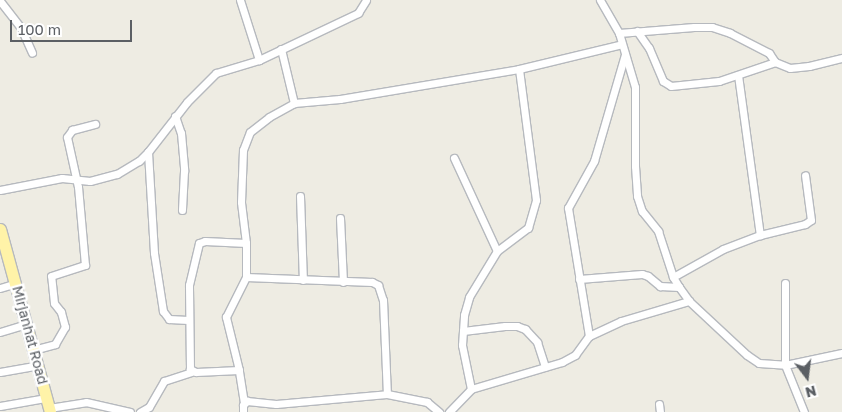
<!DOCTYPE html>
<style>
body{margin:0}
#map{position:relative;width:842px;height:412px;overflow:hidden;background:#eeece3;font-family:"Golos Text",sans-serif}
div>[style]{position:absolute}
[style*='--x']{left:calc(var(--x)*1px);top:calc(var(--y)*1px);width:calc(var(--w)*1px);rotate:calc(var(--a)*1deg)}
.roads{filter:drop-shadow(1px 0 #b6b9be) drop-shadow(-1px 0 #b6b9be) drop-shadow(0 1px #b6b9be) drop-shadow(0 -1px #b6b9be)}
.street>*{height:7px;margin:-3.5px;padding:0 3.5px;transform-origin:3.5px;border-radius:3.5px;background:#fff}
.primary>*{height:11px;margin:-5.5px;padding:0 5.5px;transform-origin:5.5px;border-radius:5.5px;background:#fff3a8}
span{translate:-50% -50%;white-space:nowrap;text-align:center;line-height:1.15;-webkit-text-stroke:5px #fff;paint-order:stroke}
.street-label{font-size:14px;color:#5b5f64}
.north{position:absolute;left:782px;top:352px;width:50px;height:50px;-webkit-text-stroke:4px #fff;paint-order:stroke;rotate:165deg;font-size:14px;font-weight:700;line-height:20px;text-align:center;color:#5b5f64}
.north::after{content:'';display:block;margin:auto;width:18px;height:22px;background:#5b5f64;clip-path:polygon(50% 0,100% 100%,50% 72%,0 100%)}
.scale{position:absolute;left:10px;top:20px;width:122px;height:22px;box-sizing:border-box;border:2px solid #5b5f64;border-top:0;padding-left:6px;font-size:15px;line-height:18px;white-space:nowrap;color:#5b5f64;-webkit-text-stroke:4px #fff;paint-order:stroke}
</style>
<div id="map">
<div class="roads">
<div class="street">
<i style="--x:240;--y:0;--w:63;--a:72.4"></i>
<i style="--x:600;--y:0;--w:38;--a:60"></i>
<i style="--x:619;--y:33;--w:56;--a:73.5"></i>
<i style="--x:635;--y:87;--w:79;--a:90"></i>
<i style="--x:635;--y:166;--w:30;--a:86"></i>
<i style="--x:637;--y:196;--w:16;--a:72"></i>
<i style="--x:642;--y:211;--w:26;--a:51"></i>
<i style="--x:658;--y:231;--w:48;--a:71.9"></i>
<i style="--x:673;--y:277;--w:12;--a:59"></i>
<i style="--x:679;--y:287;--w:17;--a:54"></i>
<i style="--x:689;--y:301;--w:79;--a:43"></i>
<i style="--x:747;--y:355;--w:14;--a:34"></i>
<i style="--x:759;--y:363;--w:26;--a:4"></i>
<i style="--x:785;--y:365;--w:58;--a:-11.9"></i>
<i style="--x:0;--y:1;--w:34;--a:52"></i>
<i style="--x:21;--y:28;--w:27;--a:66"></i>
<i style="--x:637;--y:31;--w:21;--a:55"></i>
<i style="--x:649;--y:48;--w:36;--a:67"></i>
<i style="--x:663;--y:81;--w:9;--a:32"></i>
<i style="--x:671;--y:86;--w:48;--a:-5.9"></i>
<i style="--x:719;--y:81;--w:59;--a:-18.7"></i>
<i style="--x:619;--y:33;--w:75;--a:-4.6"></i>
<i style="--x:694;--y:27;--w:18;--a:0"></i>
<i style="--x:712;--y:27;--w:19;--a:18"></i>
<i style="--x:730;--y:33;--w:44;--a:27.1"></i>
<i style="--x:769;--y:53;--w:11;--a:56"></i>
<i style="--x:775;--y:62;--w:16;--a:22"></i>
<i style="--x:790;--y:68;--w:19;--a:-6"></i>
<i style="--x:809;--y:66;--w:34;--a:-14"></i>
<i style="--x:281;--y:49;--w:56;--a:76.5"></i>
<i style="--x:738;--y:75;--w:162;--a:82.2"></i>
<i style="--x:175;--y:116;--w:18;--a:71"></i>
<i style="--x:181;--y:133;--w:38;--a:85"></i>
<i style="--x:184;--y:171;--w:39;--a:93"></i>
<i style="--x:148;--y:152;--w:101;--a:86.6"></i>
<i style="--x:154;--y:253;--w:59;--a:81.2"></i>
<i style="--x:163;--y:311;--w:10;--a:53"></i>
<i style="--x:169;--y:319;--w:19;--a:3"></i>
<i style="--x:454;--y:158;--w:102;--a:65.2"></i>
<i style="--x:0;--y:190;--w:63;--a:-11"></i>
<i style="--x:62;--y:178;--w:28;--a:6"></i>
<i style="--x:90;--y:181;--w:28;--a:-15"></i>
<i style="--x:117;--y:174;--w:26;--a:-31"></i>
<i style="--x:139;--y:161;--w:13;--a:-45"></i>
<i style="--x:148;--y:152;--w:63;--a:-52"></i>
<i style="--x:187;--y:102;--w:41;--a:-45"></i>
<i style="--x:216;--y:73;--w:45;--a:-16.8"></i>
<i style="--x:259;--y:60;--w:110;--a:-25.4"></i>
<i style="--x:358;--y:13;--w:15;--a:-58"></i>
<i style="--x:300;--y:196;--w:84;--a:88"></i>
<i style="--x:340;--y:218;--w:64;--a:87.3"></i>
<i style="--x:246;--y:277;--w:126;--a:2.3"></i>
<i style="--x:372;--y:282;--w:7;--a:27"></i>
<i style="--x:378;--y:285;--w:16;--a:72"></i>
<i style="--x:383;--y:300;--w:94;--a:87.6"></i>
<i style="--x:673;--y:277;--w:57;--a:-29.2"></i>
<i style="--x:723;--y:249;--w:40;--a:-21"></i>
<i style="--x:760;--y:235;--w:46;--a:-13.7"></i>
<i style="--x:805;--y:224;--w:7;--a:-34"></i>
<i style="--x:811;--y:220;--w:45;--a:-97.6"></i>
<i style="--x:579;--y:279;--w:63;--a:-4.5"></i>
<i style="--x:642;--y:274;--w:6;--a:18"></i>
<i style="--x:648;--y:276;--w:16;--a:40"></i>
<i style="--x:660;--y:286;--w:19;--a:3"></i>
<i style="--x:785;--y:283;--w:82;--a:90"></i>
<i style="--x:785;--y:365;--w:51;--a:68"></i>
<i style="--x:0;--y:288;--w:17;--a:-17"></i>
<i style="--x:463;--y:331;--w:42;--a:-6.8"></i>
<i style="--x:505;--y:326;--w:12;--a:0"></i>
<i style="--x:517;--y:326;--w:9;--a:21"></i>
<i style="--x:525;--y:329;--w:18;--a:47"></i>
<i style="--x:537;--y:342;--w:26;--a:72"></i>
<i style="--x:0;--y:332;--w:28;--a:-17"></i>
<i style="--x:589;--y:336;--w:130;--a:-99.3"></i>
<i style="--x:568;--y:208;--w:54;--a:-61"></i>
<i style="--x:594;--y:161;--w:111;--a:-73.8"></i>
<i style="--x:33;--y:350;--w:23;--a:-15"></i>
<i style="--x:55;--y:344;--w:20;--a:-60"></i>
<i style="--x:65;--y:327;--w:16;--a:-105"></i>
<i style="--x:61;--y:312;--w:11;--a:-128"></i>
<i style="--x:54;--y:303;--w:27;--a:-96"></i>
<i style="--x:51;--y:276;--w:36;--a:-18"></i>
<i style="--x:85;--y:265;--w:78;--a:-95.1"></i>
<i style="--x:78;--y:187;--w:51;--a:-102.4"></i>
<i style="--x:67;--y:137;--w:9;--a:-54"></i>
<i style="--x:72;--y:130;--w:24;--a:-15"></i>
<i style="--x:239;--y:370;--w:43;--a:177.3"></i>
<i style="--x:196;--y:372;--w:7;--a:-153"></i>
<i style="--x:190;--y:369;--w:84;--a:-90.7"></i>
<i style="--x:189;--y:285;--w:43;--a:-76.6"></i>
<i style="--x:199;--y:243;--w:6;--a:-18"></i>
<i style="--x:205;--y:241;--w:41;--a:2.8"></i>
<i style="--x:0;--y:372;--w:39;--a:-10"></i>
<i style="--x:471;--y:389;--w:45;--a:-101.6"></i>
<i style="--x:462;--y:345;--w:30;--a:-86"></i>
<i style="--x:464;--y:315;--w:19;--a:-74"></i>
<i style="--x:469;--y:297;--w:54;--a:-58.7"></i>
<i style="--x:497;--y:251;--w:39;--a:-37"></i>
<i style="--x:528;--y:228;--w:29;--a:-74"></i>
<i style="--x:536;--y:200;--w:132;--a:-97.4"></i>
<i style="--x:244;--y:403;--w:33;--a:-99"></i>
<i style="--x:239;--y:370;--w:55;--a:-103.8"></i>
<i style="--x:226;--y:317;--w:45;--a:-63.4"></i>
<i style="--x:246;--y:277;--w:34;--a:-90"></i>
<i style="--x:246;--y:243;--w:41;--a:-97"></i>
<i style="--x:241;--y:202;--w:52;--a:-87.8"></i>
<i style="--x:243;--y:150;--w:19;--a:-69"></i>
<i style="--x:250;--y:132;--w:24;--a:-38"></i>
<i style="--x:269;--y:117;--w:29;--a:-29"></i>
<i style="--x:294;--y:103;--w:46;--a:-5"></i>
<i style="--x:340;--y:99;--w:181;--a:-9.5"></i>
<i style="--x:519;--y:69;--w:106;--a:-13.6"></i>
<i style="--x:659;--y:404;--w:8;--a:83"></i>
<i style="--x:0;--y:406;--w:47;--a:-9.9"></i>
<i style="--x:49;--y:408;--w:37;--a:-9"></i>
<i style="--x:86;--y:402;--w:45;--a:12.8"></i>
<i style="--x:140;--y:412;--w:10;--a:-29"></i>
<i style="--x:149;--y:407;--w:30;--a:-60"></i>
<i style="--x:164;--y:381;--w:29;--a:-18"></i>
<i style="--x:243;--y:412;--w:7;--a:-90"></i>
<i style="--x:243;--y:405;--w:6;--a:-45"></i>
<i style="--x:247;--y:401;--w:29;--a:6"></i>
<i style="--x:276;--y:404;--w:111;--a:-5.1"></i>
<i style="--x:387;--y:394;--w:41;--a:11.3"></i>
<i style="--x:427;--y:402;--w:16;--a:40"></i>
<i style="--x:449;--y:412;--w:32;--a:-46"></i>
<i style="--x:471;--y:389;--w:95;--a:-16.5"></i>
<i style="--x:562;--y:362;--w:15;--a:-28"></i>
<i style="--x:575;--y:355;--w:24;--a:-54"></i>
<i style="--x:589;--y:336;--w:35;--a:-25"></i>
<i style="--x:621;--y:321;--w:71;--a:-16.4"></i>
</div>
<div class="primary">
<i style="--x:0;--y:229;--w:190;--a:74.7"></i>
</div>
</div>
<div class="street-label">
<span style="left:30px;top:335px;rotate:75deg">Mirjanhat Road</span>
</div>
<div class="north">N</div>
<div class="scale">100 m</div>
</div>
